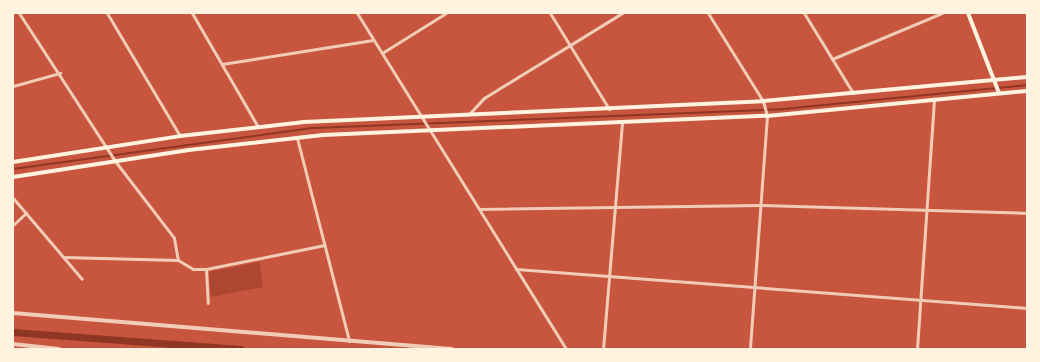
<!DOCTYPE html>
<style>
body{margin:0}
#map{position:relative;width:1040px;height:362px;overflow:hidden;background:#c8553d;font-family:Barlow,sans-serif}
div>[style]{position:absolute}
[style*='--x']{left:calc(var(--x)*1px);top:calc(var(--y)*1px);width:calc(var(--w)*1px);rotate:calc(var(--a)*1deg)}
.green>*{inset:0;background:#ae4732}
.stream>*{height:2px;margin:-1px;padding:0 1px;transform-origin:1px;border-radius:1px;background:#8f3625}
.canal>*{height:7px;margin:-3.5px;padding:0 3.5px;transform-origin:3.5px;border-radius:3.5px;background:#8f3625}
.minor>*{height:3px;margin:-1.5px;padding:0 1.5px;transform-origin:1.5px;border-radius:1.5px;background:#f1ccb7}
.tertiary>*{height:3.5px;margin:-1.75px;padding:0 1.75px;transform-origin:1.75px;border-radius:1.75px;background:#f1ccb7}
.secondary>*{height:4px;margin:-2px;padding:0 2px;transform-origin:2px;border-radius:2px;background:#fff3e0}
span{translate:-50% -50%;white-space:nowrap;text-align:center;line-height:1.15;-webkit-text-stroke:4px #fff3e0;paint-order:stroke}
.frame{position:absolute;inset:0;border:14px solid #fff3e0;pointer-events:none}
</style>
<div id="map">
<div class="green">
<i style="clip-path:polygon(260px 262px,263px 287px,211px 297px,209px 272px)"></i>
</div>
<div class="stream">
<i style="--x:13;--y:169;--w:304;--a:-7.8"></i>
<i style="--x:314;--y:128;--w:469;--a:-2.3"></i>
<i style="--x:783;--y:109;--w:245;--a:-5.6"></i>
</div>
<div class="canal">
<i style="--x:13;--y:332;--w:228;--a:4.3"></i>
</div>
<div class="minor">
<i style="--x:19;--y:13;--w:176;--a:57"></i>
<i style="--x:115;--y:161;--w:97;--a:52.5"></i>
<i style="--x:174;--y:238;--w:22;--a:80"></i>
<i style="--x:107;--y:13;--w:143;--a:59.3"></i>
<i style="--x:192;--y:13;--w:132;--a:59.9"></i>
<i style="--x:357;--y:13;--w:396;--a:58.1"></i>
<i style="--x:550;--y:13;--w:113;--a:58.4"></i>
<i style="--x:708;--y:13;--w:104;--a:58"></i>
<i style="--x:763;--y:101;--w:16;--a:75"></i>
<i style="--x:767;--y:116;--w:234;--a:94.2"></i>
<i style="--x:804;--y:13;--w:94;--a:58.5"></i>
<i style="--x:382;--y:53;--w:75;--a:-32"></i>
<i style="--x:832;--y:59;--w:119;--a:-22.7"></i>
<i style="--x:222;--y:64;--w:153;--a:-9"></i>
<i style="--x:13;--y:86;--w:49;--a:-15.5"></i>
<i style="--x:470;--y:113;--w:21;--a:-47"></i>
<i style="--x:484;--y:98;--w:162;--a:-31.6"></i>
<i style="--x:297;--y:138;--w:210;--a:75.6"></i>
<i style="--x:13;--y:198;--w:106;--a:49.6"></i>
<i style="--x:480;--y:209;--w:281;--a:-0.8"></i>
<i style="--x:761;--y:205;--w:266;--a:1.7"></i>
<i style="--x:13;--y:225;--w:18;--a:-43"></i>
<i style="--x:63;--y:257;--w:115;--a:1.5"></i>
<i style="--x:178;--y:260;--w:17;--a:31"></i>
<i style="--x:193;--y:269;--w:13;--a:0"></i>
<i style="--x:206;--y:269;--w:121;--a:-11.4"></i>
<i style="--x:206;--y:269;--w:34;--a:87"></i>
<i style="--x:516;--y:269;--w:512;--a:4.36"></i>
<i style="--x:603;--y:349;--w:227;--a:-85.2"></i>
<i style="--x:917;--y:349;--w:251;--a:-86.1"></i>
</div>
<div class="tertiary">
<i style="--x:13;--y:313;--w:440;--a:4.7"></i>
<i style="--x:13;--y:344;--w:46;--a:6.2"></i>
</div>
<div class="secondary">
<i style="--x:968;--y:13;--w:86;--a:68.8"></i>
<i style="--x:13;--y:162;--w:169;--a:-8.8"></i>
<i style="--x:180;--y:136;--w:125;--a:-6.4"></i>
<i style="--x:304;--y:122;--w:459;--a:-2.6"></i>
<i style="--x:763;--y:101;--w:265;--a:-5.2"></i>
<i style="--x:13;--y:177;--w:178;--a:-8.7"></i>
<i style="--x:189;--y:150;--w:135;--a:-6.4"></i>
<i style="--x:323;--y:135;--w:444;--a:-2.5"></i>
<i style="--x:767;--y:116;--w:261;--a:-5.5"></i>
</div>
<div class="frame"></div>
</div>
